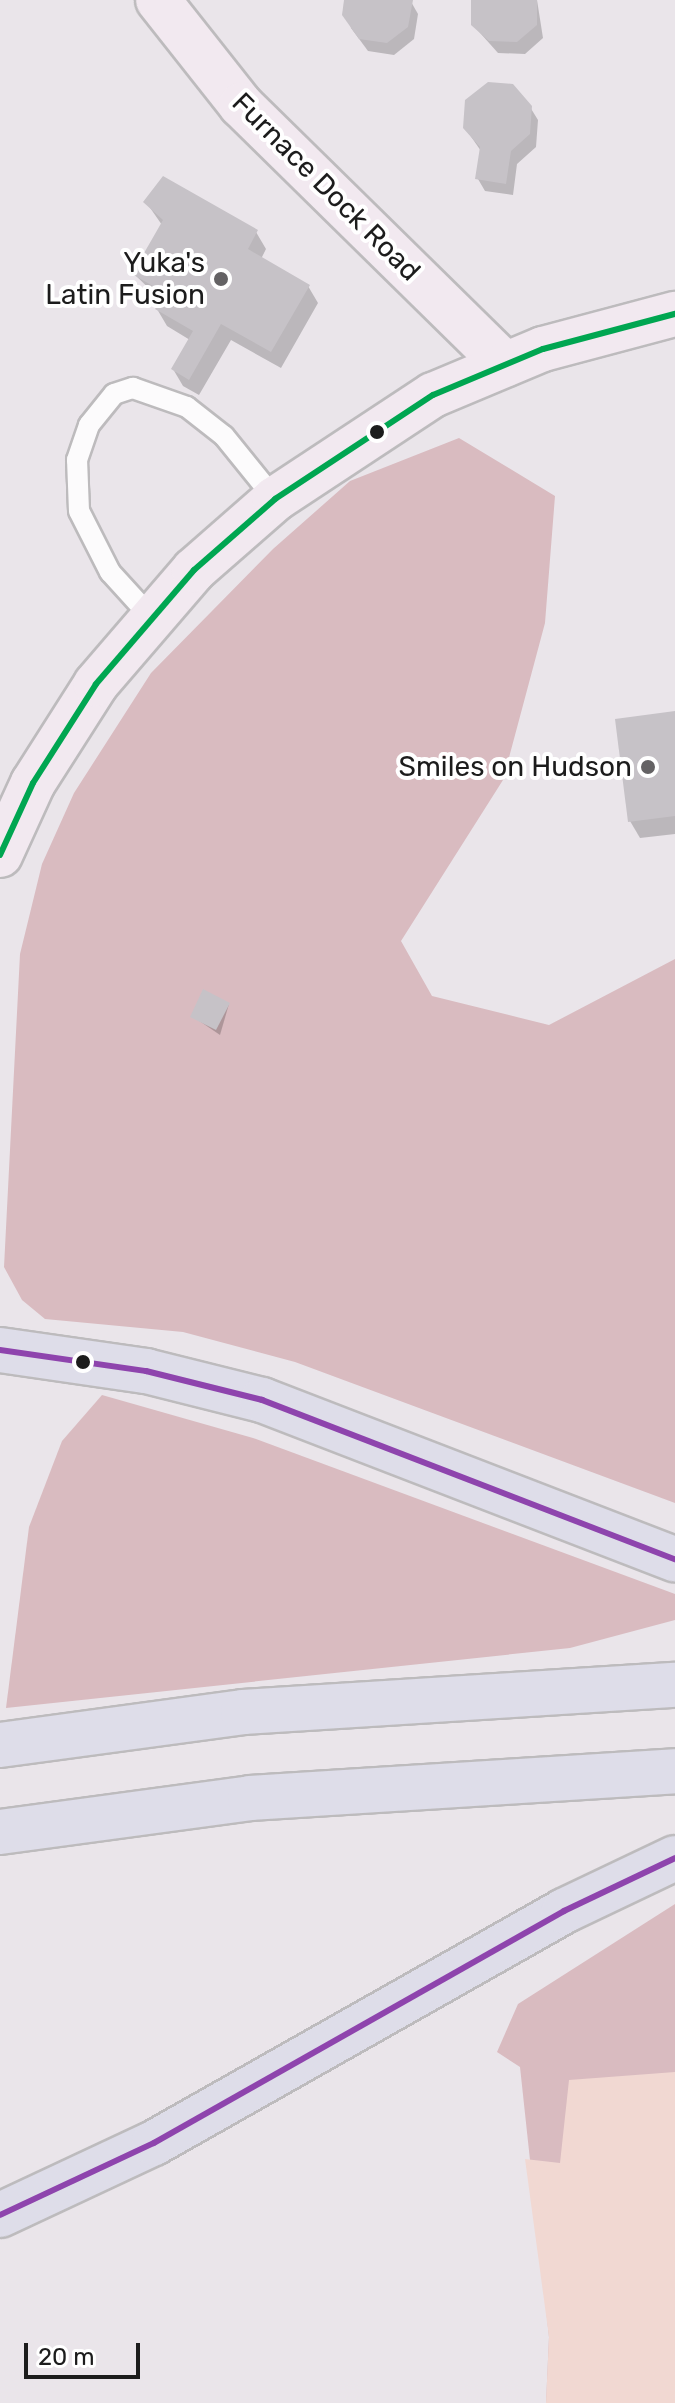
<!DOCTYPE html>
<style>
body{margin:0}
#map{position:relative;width:675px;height:2403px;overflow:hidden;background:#eae5ea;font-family:Rubik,sans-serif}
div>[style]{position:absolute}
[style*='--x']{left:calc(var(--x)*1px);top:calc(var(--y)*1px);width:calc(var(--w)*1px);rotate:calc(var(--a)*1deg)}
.forest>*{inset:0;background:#d9bbc0}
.park>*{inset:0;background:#f1d8d2}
.shadow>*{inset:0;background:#0003}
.building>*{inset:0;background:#c6c2c7}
.roads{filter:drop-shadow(2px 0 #bdbbbd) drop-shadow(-2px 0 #bdbbbd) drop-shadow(0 2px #bdbbbd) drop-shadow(0 -2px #bdbbbd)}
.lane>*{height:20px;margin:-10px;padding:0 10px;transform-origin:10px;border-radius:10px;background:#fcfbfc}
.secondary>*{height:44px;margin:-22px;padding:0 22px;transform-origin:22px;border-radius:22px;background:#f2e9f0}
.highway>*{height:44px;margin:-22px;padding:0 22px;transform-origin:22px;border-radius:22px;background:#dedde9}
.bus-1>*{height:6px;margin:-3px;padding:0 3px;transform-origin:3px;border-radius:3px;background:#00a651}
.bus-2>*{height:6px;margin:-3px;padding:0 3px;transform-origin:3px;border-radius:3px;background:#8e44ad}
.dots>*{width:22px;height:22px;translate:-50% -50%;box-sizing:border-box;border:4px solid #fff;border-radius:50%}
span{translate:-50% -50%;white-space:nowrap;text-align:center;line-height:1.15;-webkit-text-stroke:8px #fff;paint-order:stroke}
.street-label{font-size:28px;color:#1c1c1c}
.poi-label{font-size:28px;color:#1c1c1c}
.right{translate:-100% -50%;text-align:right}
.scale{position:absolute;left:24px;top:2343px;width:116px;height:36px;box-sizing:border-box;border:4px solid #1c1c1c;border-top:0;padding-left:10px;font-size:24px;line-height:28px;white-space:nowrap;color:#1c1c1c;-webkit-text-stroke:6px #fff;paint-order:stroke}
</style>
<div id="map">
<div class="forest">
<i style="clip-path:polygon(459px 438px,555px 496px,545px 623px,503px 780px,401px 941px,432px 996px,549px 1025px,675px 959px,675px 1503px,295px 1362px,183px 1332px,45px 1319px,22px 1300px,4px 1267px,20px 954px,42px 864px,74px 793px,151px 673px,273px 549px,350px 481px)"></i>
<i style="clip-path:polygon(102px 1395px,253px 1438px,675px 1594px,675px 1620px,570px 1648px,6px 1708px,29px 1527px,62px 1441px)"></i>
<i style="clip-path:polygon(675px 1904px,675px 2403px,546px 2403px,549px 2337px,520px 2067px,497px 2052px,518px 2004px)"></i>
</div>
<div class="park">
<i style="clip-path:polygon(675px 2072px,675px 2403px,546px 2403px,549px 2337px,525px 2159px,560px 2163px,569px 2080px)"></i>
</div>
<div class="shadow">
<i style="clip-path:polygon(346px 0,410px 0,418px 14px,414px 39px,394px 55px,368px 51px,351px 28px)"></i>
<i style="clip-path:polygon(473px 0,537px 0,543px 38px,525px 54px,498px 53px,473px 25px)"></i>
<i style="clip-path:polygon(530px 107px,538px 120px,536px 147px,517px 164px,513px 195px,485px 191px,478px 179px,481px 151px,465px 128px)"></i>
<i style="clip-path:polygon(146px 202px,256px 232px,266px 249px,261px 259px,308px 286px,318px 303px,281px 368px,231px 340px,199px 395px,183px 386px,173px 369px,190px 340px,167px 326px,157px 309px,162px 301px,134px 274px,162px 225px)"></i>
<i style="clip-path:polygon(675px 713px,675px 834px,640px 838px,630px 821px)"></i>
<i style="clip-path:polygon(229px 1004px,220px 1035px,192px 1016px)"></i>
</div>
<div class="building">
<i style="clip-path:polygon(344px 0,413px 0,408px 27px,387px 43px,359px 39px,342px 15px)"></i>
<i style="clip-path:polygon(471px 0,537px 0,537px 25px,517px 42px,489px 41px,471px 25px)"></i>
<i style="clip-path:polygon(488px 82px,513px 84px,532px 106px,530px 134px,511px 151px,506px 184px,475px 179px,480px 147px,463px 128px,465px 100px)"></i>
<i style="clip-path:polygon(163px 176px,258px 230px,248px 249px,310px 285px,271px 352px,221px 324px,189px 380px,171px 369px,193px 331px,155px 309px,165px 293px,132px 274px,163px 220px,143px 202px)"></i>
<i style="clip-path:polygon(675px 711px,675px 816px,628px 822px,615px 719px)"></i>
<i style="clip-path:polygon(203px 989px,230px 1003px,216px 1030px,190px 1017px)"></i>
</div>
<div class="roads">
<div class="lane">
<i style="--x:150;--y:616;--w:59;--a:-132.3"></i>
<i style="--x:110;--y:572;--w:68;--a:-116.9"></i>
<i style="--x:79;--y:511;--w:51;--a:-92.2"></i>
<i style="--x:77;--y:460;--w:37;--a:-71"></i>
<i style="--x:89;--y:425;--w:40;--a:-51"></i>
<i style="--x:114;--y:394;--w:20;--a:-18"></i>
<i style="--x:133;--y:388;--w:57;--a:19.4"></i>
<i style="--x:187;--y:407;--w:47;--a:38.1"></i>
<i style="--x:224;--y:436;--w:81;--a:51"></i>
</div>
<div class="secondary">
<i style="--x:158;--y:0;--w:134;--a:51.7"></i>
<i style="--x:241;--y:105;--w:370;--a:44.5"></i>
<i style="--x:0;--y:855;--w:79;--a:-65.4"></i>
<i style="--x:33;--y:783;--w:117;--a:-57.5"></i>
<i style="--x:96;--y:684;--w:150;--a:-49.3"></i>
<i style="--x:194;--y:570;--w:108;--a:-41.2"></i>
<i style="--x:275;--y:499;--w:189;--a:-33.4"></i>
<i style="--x:433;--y:395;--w:119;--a:-22.7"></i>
<i style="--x:543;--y:349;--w:137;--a:-14.9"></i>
</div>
<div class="highway">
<i style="--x:0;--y:1350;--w:148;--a:8.2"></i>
<i style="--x:146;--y:1371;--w:120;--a:14"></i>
<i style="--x:262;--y:1400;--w:443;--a:21.1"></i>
<i style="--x:0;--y:1745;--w:245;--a:-7.7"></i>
<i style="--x:243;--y:1712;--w:433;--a:-3.6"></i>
<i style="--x:0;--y:1832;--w:252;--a:-7.7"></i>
<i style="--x:250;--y:1798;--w:426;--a:-3.6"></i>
<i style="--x:0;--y:2215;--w:170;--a:-25.1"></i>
<i style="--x:154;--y:2143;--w:471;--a:-29.5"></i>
<i style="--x:564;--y:1911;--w:123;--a:-25.5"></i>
</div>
</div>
<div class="bus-1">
<i style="--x:0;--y:855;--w:79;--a:-65.4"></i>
<i style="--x:33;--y:783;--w:117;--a:-57.5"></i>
<i style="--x:96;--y:684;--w:150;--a:-49.3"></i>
<i style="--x:194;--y:570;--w:108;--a:-41.2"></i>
<i style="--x:275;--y:499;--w:189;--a:-33.4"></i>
<i style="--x:433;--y:395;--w:119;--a:-22.7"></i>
<i style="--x:543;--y:349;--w:137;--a:-14.9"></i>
</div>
<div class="bus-2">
<i style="--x:0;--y:1350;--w:148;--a:8.2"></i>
<i style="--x:146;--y:1371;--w:120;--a:14"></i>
<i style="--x:262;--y:1400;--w:443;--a:21.1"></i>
<i style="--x:0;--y:2215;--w:170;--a:-25.1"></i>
<i style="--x:154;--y:2143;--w:471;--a:-29.5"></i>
<i style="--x:564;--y:1911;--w:123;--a:-25.5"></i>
</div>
<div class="dots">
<i style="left:221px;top:279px;background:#646264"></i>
<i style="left:377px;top:432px;background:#1c1c1c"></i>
<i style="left:648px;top:767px;background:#646264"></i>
<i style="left:83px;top:1362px;background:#1c1c1c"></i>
</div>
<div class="street-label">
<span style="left:326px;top:187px;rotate:45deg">Furnace Dock Road</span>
</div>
<div class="poi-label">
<span class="right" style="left:205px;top:279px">Yuka's<br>Latin Fusion</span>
<span class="right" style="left:632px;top:767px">Smiles on Hudson</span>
</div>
<div class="scale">20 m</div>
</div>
